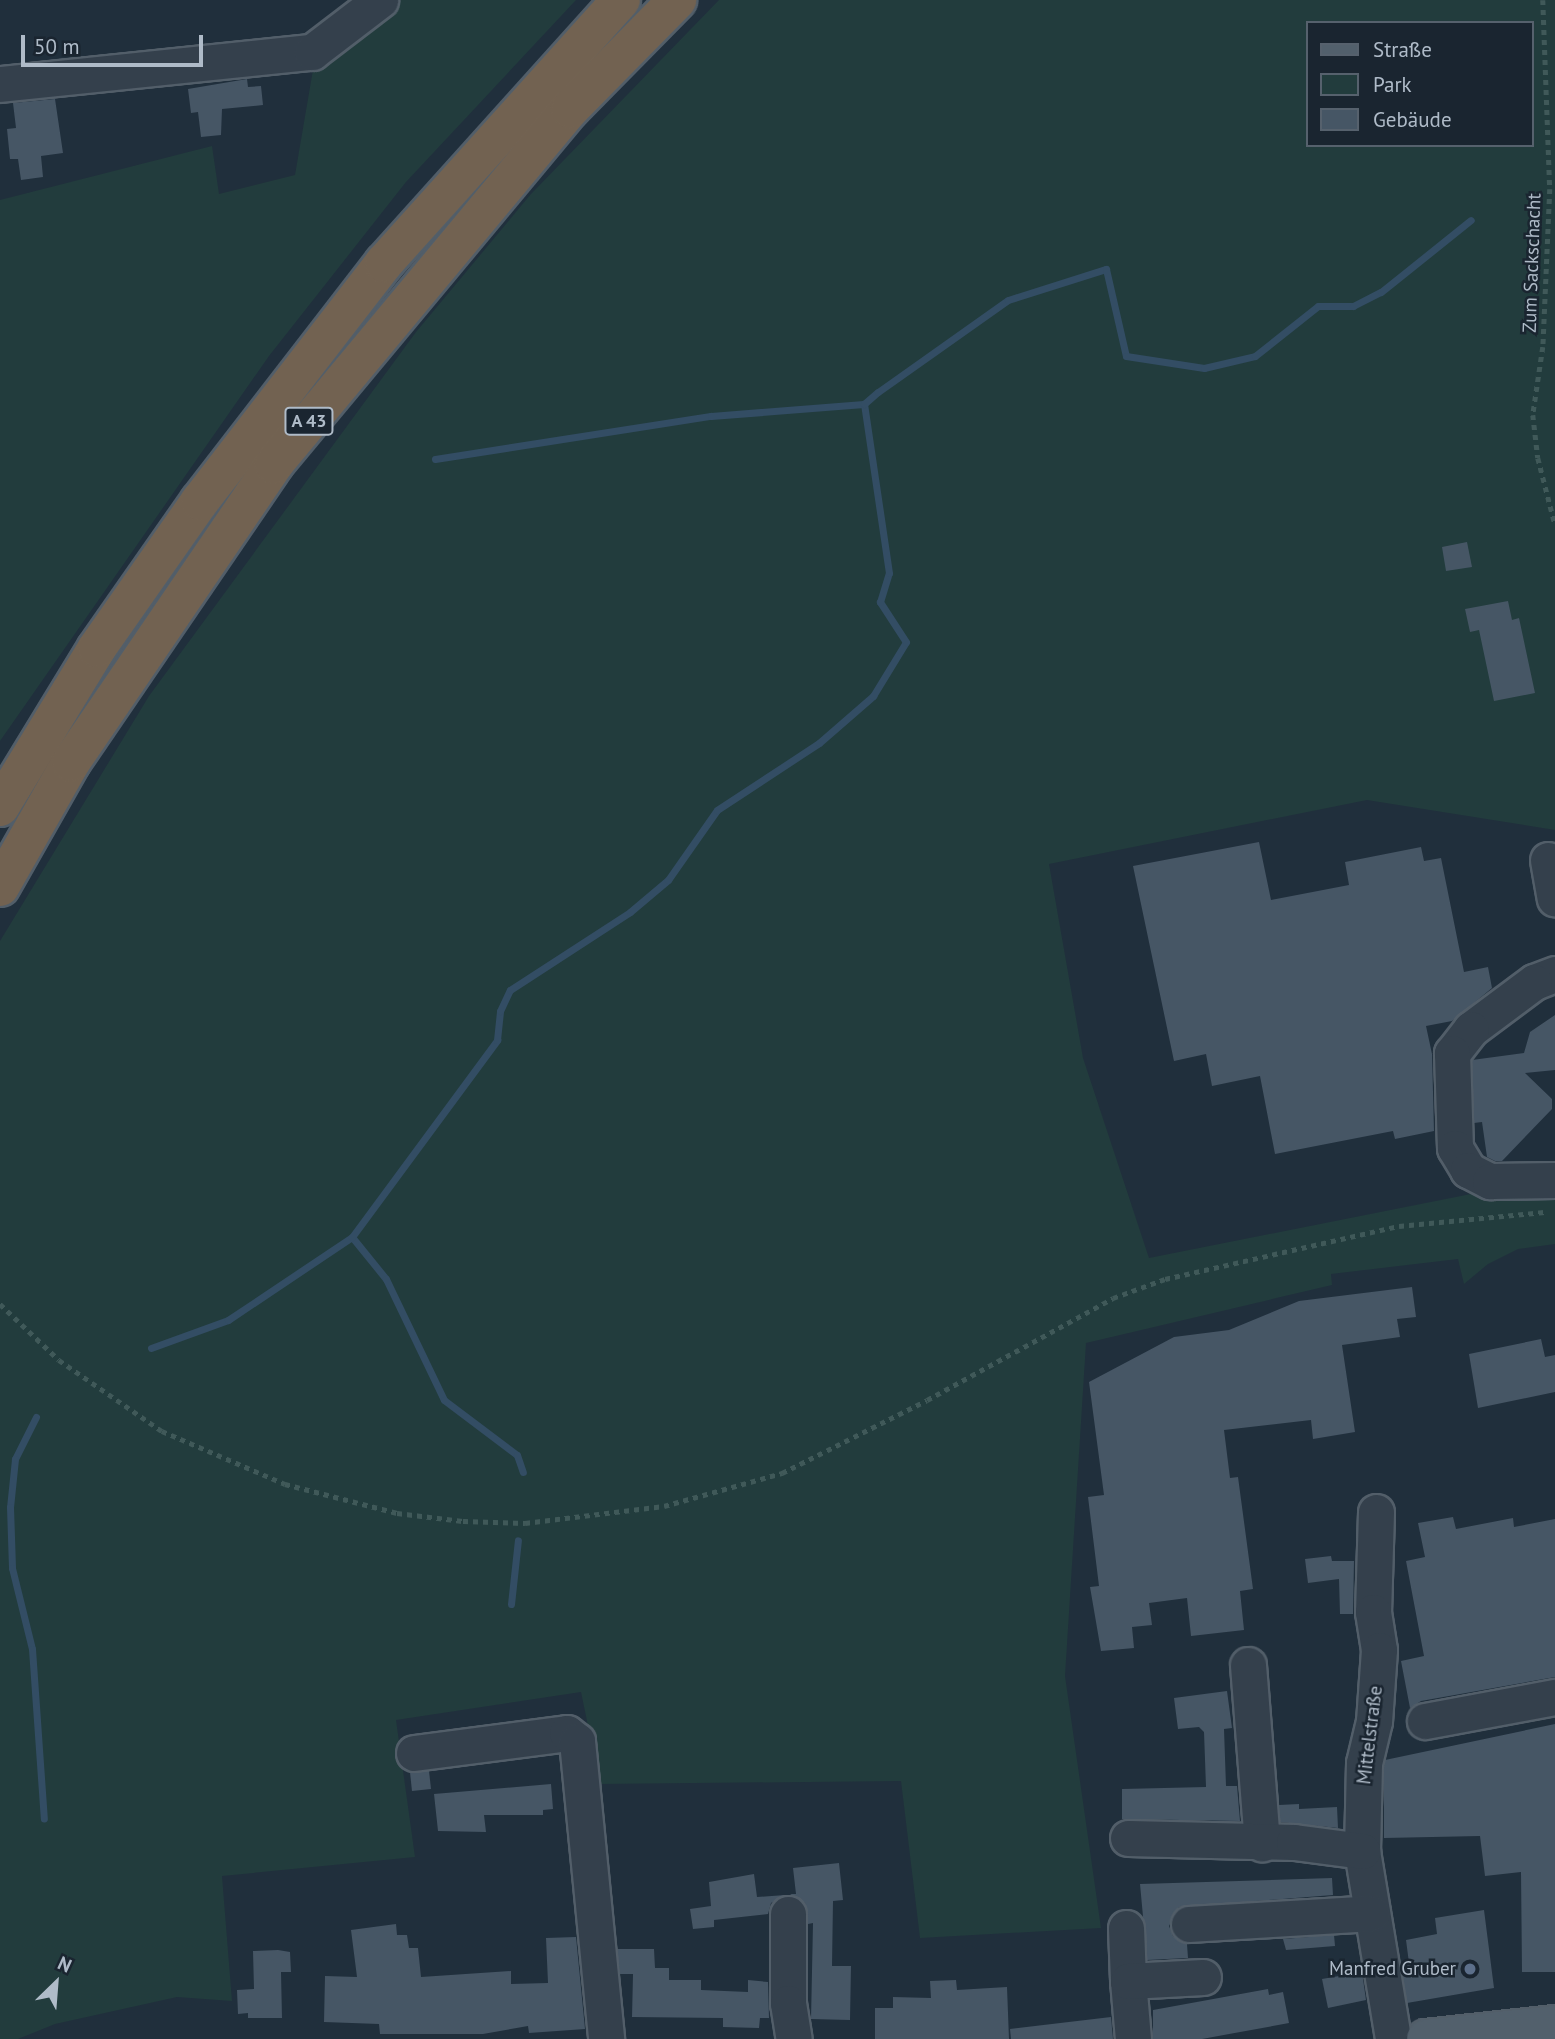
<!DOCTYPE html>
<meta charset="utf-8">
<style>
body{margin:0}
#map{position:relative;width:1555px;height:2039px;overflow:hidden;background:#202f3c;font-family:"PT Sans",sans-serif}
div>[style]{position:absolute}
[style*='--x']{left:calc(var(--x)*1px);top:calc(var(--y)*1px);width:calc(var(--w)*1px);rotate:calc(var(--a)*1deg)}
.green>*{inset:0;background:#223c3d}
.stream>*{height:7px;margin:-3.5px;padding:0 3.5px;transform-origin:3.5px;border-radius:3.5px;background:#334d64}
.building>*{inset:0;background:#465665}
.path>*{height:4.5px;margin-top:-2.25px;transform-origin:0;background:repeating-linear-gradient(90deg,#405959 0 5px,transparent 0 10px)}
.roads{filter:drop-shadow(2px 0 #525e69) drop-shadow(-2px 0 #525e69) drop-shadow(0 2px #525e69) drop-shadow(0 -2px #525e69)}
.minor>*{height:35px;margin:-17.5px;padding:0 17.5px;transform-origin:17.5px;border-radius:17.5px;background:#34404c}
.major>*{height:38px;margin:-19px;padding:0 19px;transform-origin:19px;border-radius:19px;background:#52606c}
.highway>*{height:38px;margin:-19px;padding:0 19px;transform-origin:19px;border-radius:19px;background:#726251}
.dots>*{width:19px;height:19px;translate:-50% -50%;box-sizing:border-box;border:4px solid #1a2530;border-radius:50%}
span{translate:-50% -50%;white-space:nowrap;text-align:center;line-height:1.15;-webkit-text-stroke:5px #1a2530;paint-order:stroke}
.shield-label span{padding:2px 5px;background:#1a2530;border:2px solid;border-radius:5px;-webkit-text-stroke-width:0}
.shield-label{font-size:18px;color:#afbbc8;font-weight:700}
.street-label{font-size:19px;color:#afbbc8}
.poi-label{font-size:19px;color:#afbbc8}
.right{translate:-100% -50%;text-align:right}
.legend{position:absolute;left:1306px;top:21px;width:228px;height:126px;box-sizing:border-box;background:#1a2530;border:2px solid #56616d;margin:0;padding:9px 12px;list-style:none;font-size:21px;color:#afbbc8}
.legend li{display:flex;align-items:center;gap:14px;height:35px}
.legend b{width:35px;border:2px solid #56616d}
.north{position:absolute;left:21px;top:1948px;width:70px;height:70px;-webkit-text-stroke:5px #1a2530;paint-order:stroke;rotate:25deg;font-size:19px;font-weight:700;line-height:28px;text-align:center;color:#afbbc8}
.north::after{content:'';display:block;margin:auto;width:24px;height:32px;background:#afbbc8;clip-path:polygon(50% 0,100% 100%,50% 72%,0 100%)}
.scale{position:absolute;left:21px;top:35px;width:182px;height:32px;box-sizing:border-box;border:4px solid #afbbc8;border-top:0;padding-left:9px;font-size:21px;line-height:24px;white-space:nowrap;color:#afbbc8;-webkit-text-stroke:5px #1a2530;paint-order:stroke}
</style>
<div id="map">
<div class="green">
<i style="clip-path:polygon(397px 0,576px 0,406px 182px,269px 356px,0 741px,0 200px,212px 146px,219px 194px,295px 175px,315px 58px)"></i>
<i style="clip-path:polygon(evenodd,719px 0,1555px 0,1555px 830px,1367px 800px,1049px 864px,1083px 1058px,1149px 1258px,1506px 1187px,1555px 1186px,1555px 1244px,1518px 1249px,1488px 1264px,1464px 1284px,1458px 1259px,1331px 1274px,1332px 1285px,1086px 1343px,1065px 1676px,1101px 1928px,920px 1938px,901px 1781px,600px 1784px,581px 1692px,396px 1720px,415px 1857px,222px 1876px,232px 2001px,177px 1997px,55px 2024px,18px 2039px,0 2039px,0 941px,149px 696px,416px 332px,531px 194px,719px 0,1308px 23px,1532px 23px,1532px 145px,1308px 145px,1308px 23px)"></i>
</div>
<div class="stream">
<i style="--x:435;--y:459;--w:279;--a:-8.9"></i>
<i style="--x:711;--y:416;--w:153;--a:-4.5"></i>
<i style="--x:352;--y:1237;--w:54;--a:51"></i>
<i style="--x:386;--y:1279;--w:134;--a:64.4"></i>
<i style="--x:444;--y:1400;--w:91;--a:37"></i>
<i style="--x:517;--y:1455;--w:18;--a:71"></i>
<i style="--x:151;--y:1348;--w:82;--a:-20"></i>
<i style="--x:228;--y:1320;--w:149;--a:-33.8"></i>
<i style="--x:352;--y:1237;--w:245;--a:-53.6"></i>
<i style="--x:497;--y:1040;--w:29;--a:-84"></i>
<i style="--x:500;--y:1011;--w:23;--a:-65"></i>
<i style="--x:510;--y:990;--w:143;--a:-33"></i>
<i style="--x:630;--y:912;--w:50;--a:-40.1"></i>
<i style="--x:668;--y:880;--w:85;--a:-55"></i>
<i style="--x:717;--y:810;--w:122;--a:-33.3"></i>
<i style="--x:819;--y:743;--w:72;--a:-41"></i>
<i style="--x:873;--y:696;--w:63;--a:-58.6"></i>
<i style="--x:906;--y:642;--w:48;--a:-123"></i>
<i style="--x:880;--y:602;--w:30;--a:-73"></i>
<i style="--x:889;--y:573;--w:171;--a:-98.4"></i>
<i style="--x:864;--y:404;--w:18;--a:-41"></i>
<i style="--x:878;--y:392;--w:159;--a:-35.3"></i>
<i style="--x:1008;--y:300;--w:103;--a:-17.6"></i>
<i style="--x:1106;--y:269;--w:89;--a:77.1"></i>
<i style="--x:1126;--y:356;--w:79;--a:8.7"></i>
<i style="--x:1204;--y:368;--w:52;--a:-13.2"></i>
<i style="--x:1255;--y:356;--w:80;--a:-38.4"></i>
<i style="--x:1318;--y:306;--w:35;--a:0"></i>
<i style="--x:1353;--y:306;--w:31;--a:-27"></i>
<i style="--x:1381;--y:292;--w:115;--a:-38.7"></i>
<i style="--x:36;--y:1417;--w:47;--a:116.6"></i>
<i style="--x:15;--y:1459;--w:48;--a:95.9"></i>
<i style="--x:10;--y:1507;--w:61;--a:88.1"></i>
<i style="--x:12;--y:1568;--w:83;--a:76.1"></i>
<i style="--x:32;--y:1649;--w:170;--a:86"></i>
<i style="--x:511;--y:1604;--w:64;--a:-83.8"></i>
</div>
<div class="building">
<i style="clip-path:polygon(247px 79px,248px 87px,261px 86px,263px 105px,222px 109px,221px 135px,201px 137px,198px 112px,191px 113px,188px 89px)"></i>
<i style="clip-path:polygon(55px 99px,63px 153px,41px 156px,43px 177px,21px 180px,18px 159px,10px 159px,7px 129px,16px 128px,13px 103px)"></i>
<i style="clip-path:polygon(1467px 542px,1472px 567px,1446px 571px,1442px 547px)"></i>
<i style="clip-path:polygon(1508px 601px,1512px 620px,1519px 618px,1535px 693px,1494px 701px,1479px 630px,1470px 632px,1465px 609px)"></i>
<i style="clip-path:polygon(1259px 842px,1271px 900px,1349px 885px,1345px 862px,1421px 847px,1424px 861px,1441px 858px,1464px 972px,1488px 967px,1492px 988px,1452px 1021px,1426px 1026px,1432px 1054px,1434px 1131px,1395px 1139px,1393px 1131px,1275px 1154px,1260px 1076px,1212px 1086px,1206px 1054px,1174px 1061px,1133px 866px)"></i>
<i style="clip-path:polygon(1555px 1015px,1555px 1070px,1525px 1073px,1552px 1099px,1552px 1109px,1502px 1161px,1495px 1161px,1487px 1157px,1482px 1122px,1474px 1123px,1472px 1060px,1524px 1053px,1530px 1032px)"></i>
<i style="clip-path:polygon(1412px 1287px,1416px 1317px,1397px 1319px,1400px 1337px,1342px 1345px,1355px 1432px,1313px 1439px,1311px 1420px,1224px 1430px,1230px 1478px,1238px 1477px,1253px 1589px,1240px 1591px,1244px 1630px,1191px 1636px,1187px 1598px,1149px 1603px,1152px 1625px,1132px 1627px,1134px 1648px,1101px 1651px,1090px 1587px,1099px 1586px,1088px 1497px,1104px 1495px,1089px 1382px,1174px 1337px,1229px 1330px,1299px 1301px)"></i>
<i style="clip-path:polygon(1541px 1339px,1545px 1357px,1555px 1355px,1555px 1392px,1478px 1408px,1469px 1354px)"></i>
<i style="clip-path:polygon(1453px 1517px,1456px 1529px,1513px 1518px,1514px 1527px,1555px 1519px,1555px 1677px,1421px 1701px,1410px 1708px,1401px 1661px,1424px 1656px,1406px 1561px,1425px 1557px,1418px 1523px)"></i>
<i style="clip-path:polygon(1331px 1556px,1332px 1561px,1354px 1561px,1353px 1614px,1340px 1614px,1339px 1579px,1308px 1583px,1305px 1559px)"></i>
<i style="clip-path:polygon(1227px 1691px,1232px 1728px,1224px 1729px,1226px 1786px,1237px 1786px,1240px 1821px,1122px 1819px,1122px 1789px,1206px 1787px,1204px 1732px,1199px 1727px,1178px 1729px,1174px 1698px)"></i>
<i style="clip-path:polygon(1555px 1724px,1555px 1972px,1522px 1972px,1521px 1872px,1485px 1876px,1480px 1836px,1384px 1838px,1384px 1766px,1385px 1760px)"></i>
<i style="clip-path:polygon(429px 1771px,431px 1789px,412px 1791px,410px 1772px)"></i>
<i style="clip-path:polygon(551px 1784px,553px 1809px,543px 1810px,543px 1815px,484px 1815px,486px 1832px,438px 1831px,434px 1794px)"></i>
<i style="clip-path:polygon(1299px 1804px,1299px 1809px,1337px 1807px,1338px 1828px,1280px 1822px,1279px 1805px)"></i>
<i style="clip-path:polygon(839px 1863px,843px 1900px,833px 1901px,832px 1966px,851px 1966px,850px 2020px,811px 2019px,813px 1923px,808px 1924px,805px 1903px,790px 1894px,796px 1894px,793px 1868px)"></i>
<i style="clip-path:polygon(754px 1874px,757px 1897px,785px 1895px,771px 1903px,768px 1914px,714px 1920px,714px 1927px,693px 1929px,690px 1909px,711px 1906px,709px 1882px)"></i>
<i style="clip-path:polygon(1332px 1878px,1333px 1895px,1179px 1907px,1169px 1926px,1173px 1936px,1187px 1944px,1188px 1958px,1147px 1960px,1140px 1884px)"></i>
<i style="clip-path:polygon(1484px 1910px,1494px 1988px,1407px 2003px,1401px 1965px,1409px 1963px,1406px 1940px,1437px 1934px,1435px 1918px)"></i>
<i style="clip-path:polygon(396px 1924px,397px 1935px,407px 1935px,409px 1948px,418px 1948px,421px 1977px,511px 1971px,511px 1984px,548px 1983px,546px 1938px,576px 1937px,585px 2029px,529px 2033px,528px 2026px,483px 2034px,380px 2034px,379px 2024px,324px 2022px,325px 1976px,357px 1977px,351px 1930px)"></i>
<i style="clip-path:polygon(1334px 1935px,1335px 1946px,1286px 1950px,1283px 1939px)"></i>
<i style="clip-path:polygon(617px 1949px,654px 1949px,655px 1968px,669px 1968px,669px 1980px,701px 1980px,701px 1990px,748px 1992px,748px 1980px,768px 1982px,769px 2018px,760px 2018px,759px 2028px,723px 2027px,723px 2018px,632px 2017px,633px 1974px,620px 1974px)"></i>
<i style="clip-path:polygon(278px 1950px,290px 1952px,291px 1972px,281px 1972px,282px 2018px,248px 2018px,248px 2013px,238px 2014px,237px 1990px,254px 1989px,253px 1951px)"></i>
<i style="clip-path:polygon(1362px 1972px,1366px 2000px,1328px 2008px,1322px 1979px)"></i>
<i style="clip-path:polygon(956px 1980px,957px 1990px,1007px 1987px,1009px 2039px,875px 2039px,875px 2008px,893px 2008px,893px 1997px,931px 1998px,930px 1981px)"></i>
<i style="clip-path:polygon(1268px 1989px,1269px 1995px,1283px 1992px,1289px 2023px,1202px 2039px,1153px 2039px,1153px 2010px)"></i>
<i style="clip-path:polygon(1111px 2017px,1113px 2039px,1011px 2039px,1010px 2029px)"></i>
</div>
<div class="path">
<i style="--x:1543;--y:0;--w:189;--a:87.9"></i>
<i style="--x:1550;--y:189;--w:158;--a:92.5"></i>
<i style="--x:1543;--y:347;--w:69;--a:98.4"></i>
<i style="--x:1533;--y:415;--w:43;--a:83.4"></i>
<i style="--x:1538;--y:458;--w:68;--a:75.6"></i>
<i style="--x:0;--y:1304;--w:81;--a:43.5"></i>
<i style="--x:59;--y:1360;--w:125;--a:34.6"></i>
<i style="--x:162;--y:1431;--w:134;--a:23.3"></i>
<i style="--x:285;--y:1484;--w:116;--a:14.5"></i>
<i style="--x:397;--y:1513;--w:66;--a:6.9"></i>
<i style="--x:463;--y:1521;--w:62;--a:1.8"></i>
<i style="--x:525;--y:1523;--w:140;--a:-7"></i>
<i style="--x:664;--y:1506;--w:123;--a:-15.6"></i>
<i style="--x:782;--y:1473;--w:162;--a:-26.7"></i>
<i style="--x:927;--y:1400;--w:212;--a:-28.7"></i>
<i style="--x:1113;--y:1298;--w:55;--a:-20.1"></i>
<i style="--x:1165;--y:1279;--w:240;--a:-12.8"></i>
<i style="--x:1399;--y:1226;--w:146;--a:-5.5"></i>
</div>
<div class="roads">
<div class="minor">
<i style="--x:0;--y:84;--w:314;--a:-5.9"></i>
<i style="--x:312;--y:52;--w:86;--a:-37.4"></i>
<i style="--x:1548;--y:860;--w:39;--a:80"></i>
<i style="--x:1555;--y:974;--w:22;--a:159"></i>
<i style="--x:1534;--y:982;--w:79;--a:143.3"></i>
<i style="--x:1471;--y:1029;--w:31;--a:128"></i>
<i style="--x:1452;--y:1053;--w:95;--a:88.2"></i>
<i style="--x:1455;--y:1148;--w:26;--a:59"></i>
<i style="--x:1468;--y:1170;--w:25;--a:27"></i>
<i style="--x:1490;--y:1181;--w:65;--a:-0.9"></i>
<i style="--x:1376;--y:1512;--w:100;--a:91.7"></i>
<i style="--x:1373;--y:1612;--w:38;--a:81"></i>
<i style="--x:1379;--y:1650;--w:71;--a:94"></i>
<i style="--x:1374;--y:1721;--w:43;--a:103.4"></i>
<i style="--x:1364;--y:1763;--w:88;--a:91.3"></i>
<i style="--x:1362;--y:1851;--w:191;--a:80.6"></i>
<i style="--x:1248;--y:1665;--w:179;--a:85.5"></i>
<i style="--x:1425;--y:1721;--w:132;--a:-10.5"></i>
<i style="--x:414;--y:1753;--w:154;--a:-7.4"></i>
<i style="--x:567;--y:1733;--w:13;--a:39"></i>
<i style="--x:577;--y:1741;--w:299;--a:84.4"></i>
<i style="--x:1128;--y:1838;--w:166;--a:1.4"></i>
<i style="--x:1294;--y:1842;--w:69;--a:7.5"></i>
<i style="--x:788;--y:1914;--w:89;--a:90"></i>
<i style="--x:788;--y:2003;--w:36;--a:81"></i>
<i style="--x:1189;--y:1924;--w:183;--a:-3.4"></i>
<i style="--x:1126;--y:1928;--w:53;--a:87.8"></i>
<i style="--x:1133;--y:2039;--w:58;--a:-94.9"></i>
<i style="--x:1128;--y:1981;--w:75;--a:-3.1"></i>
</div>
<div class="major">
<i style="--x:1426;--y:2039;--w:130;--a:-6.2"></i>
</div>
<div class="highway">
<i style="--x:0;--y:807;--w:186;--a:-58.6"></i>
<i style="--x:97;--y:648;--w:179;--a:-55"></i>
<i style="--x:200;--y:501;--w:301;--a:-52.3"></i>
<i style="--x:384;--y:263;--w:354;--a:-48"></i>
<i style="--x:0;--y:887;--w:144;--a:-60.4"></i>
<i style="--x:71;--y:762;--w:361;--a:-55.7"></i>
<i style="--x:274;--y:464;--w:462;--a:-50.2"></i>
<i style="--x:570;--y:109;--w:153;--a:-45.5"></i>
</div>
</div>
<div class="dots">
<i style="left:1470px;top:1969px;background:#5c6f8a"></i>
</div>
<div class="shield-label">
<span style="left:309px;top:421px">A 43</span>
</div>
<div class="street-label">
<span style="left:1532px;top:263px;rotate:-88deg">Zum Sackschacht</span>
<span style="left:1370px;top:1735px;rotate:-83deg">Mittelstraße</span>
</div>
<div class="poi-label">
<span class="right" style="left:1456px;top:1969px">Manfred Gruber</span>
</div>
<ul class="legend">
<li><b style="height:9px;background:#52606c"></b>Straße</li>
<li><b style="height:19px;background:#223c3d"></b>Park</li>
<li><b style="height:19px;background:#465665"></b>Gebäude</li>
</ul>
<div class="north">N</div>
<div class="scale">50 m</div>
</div>
